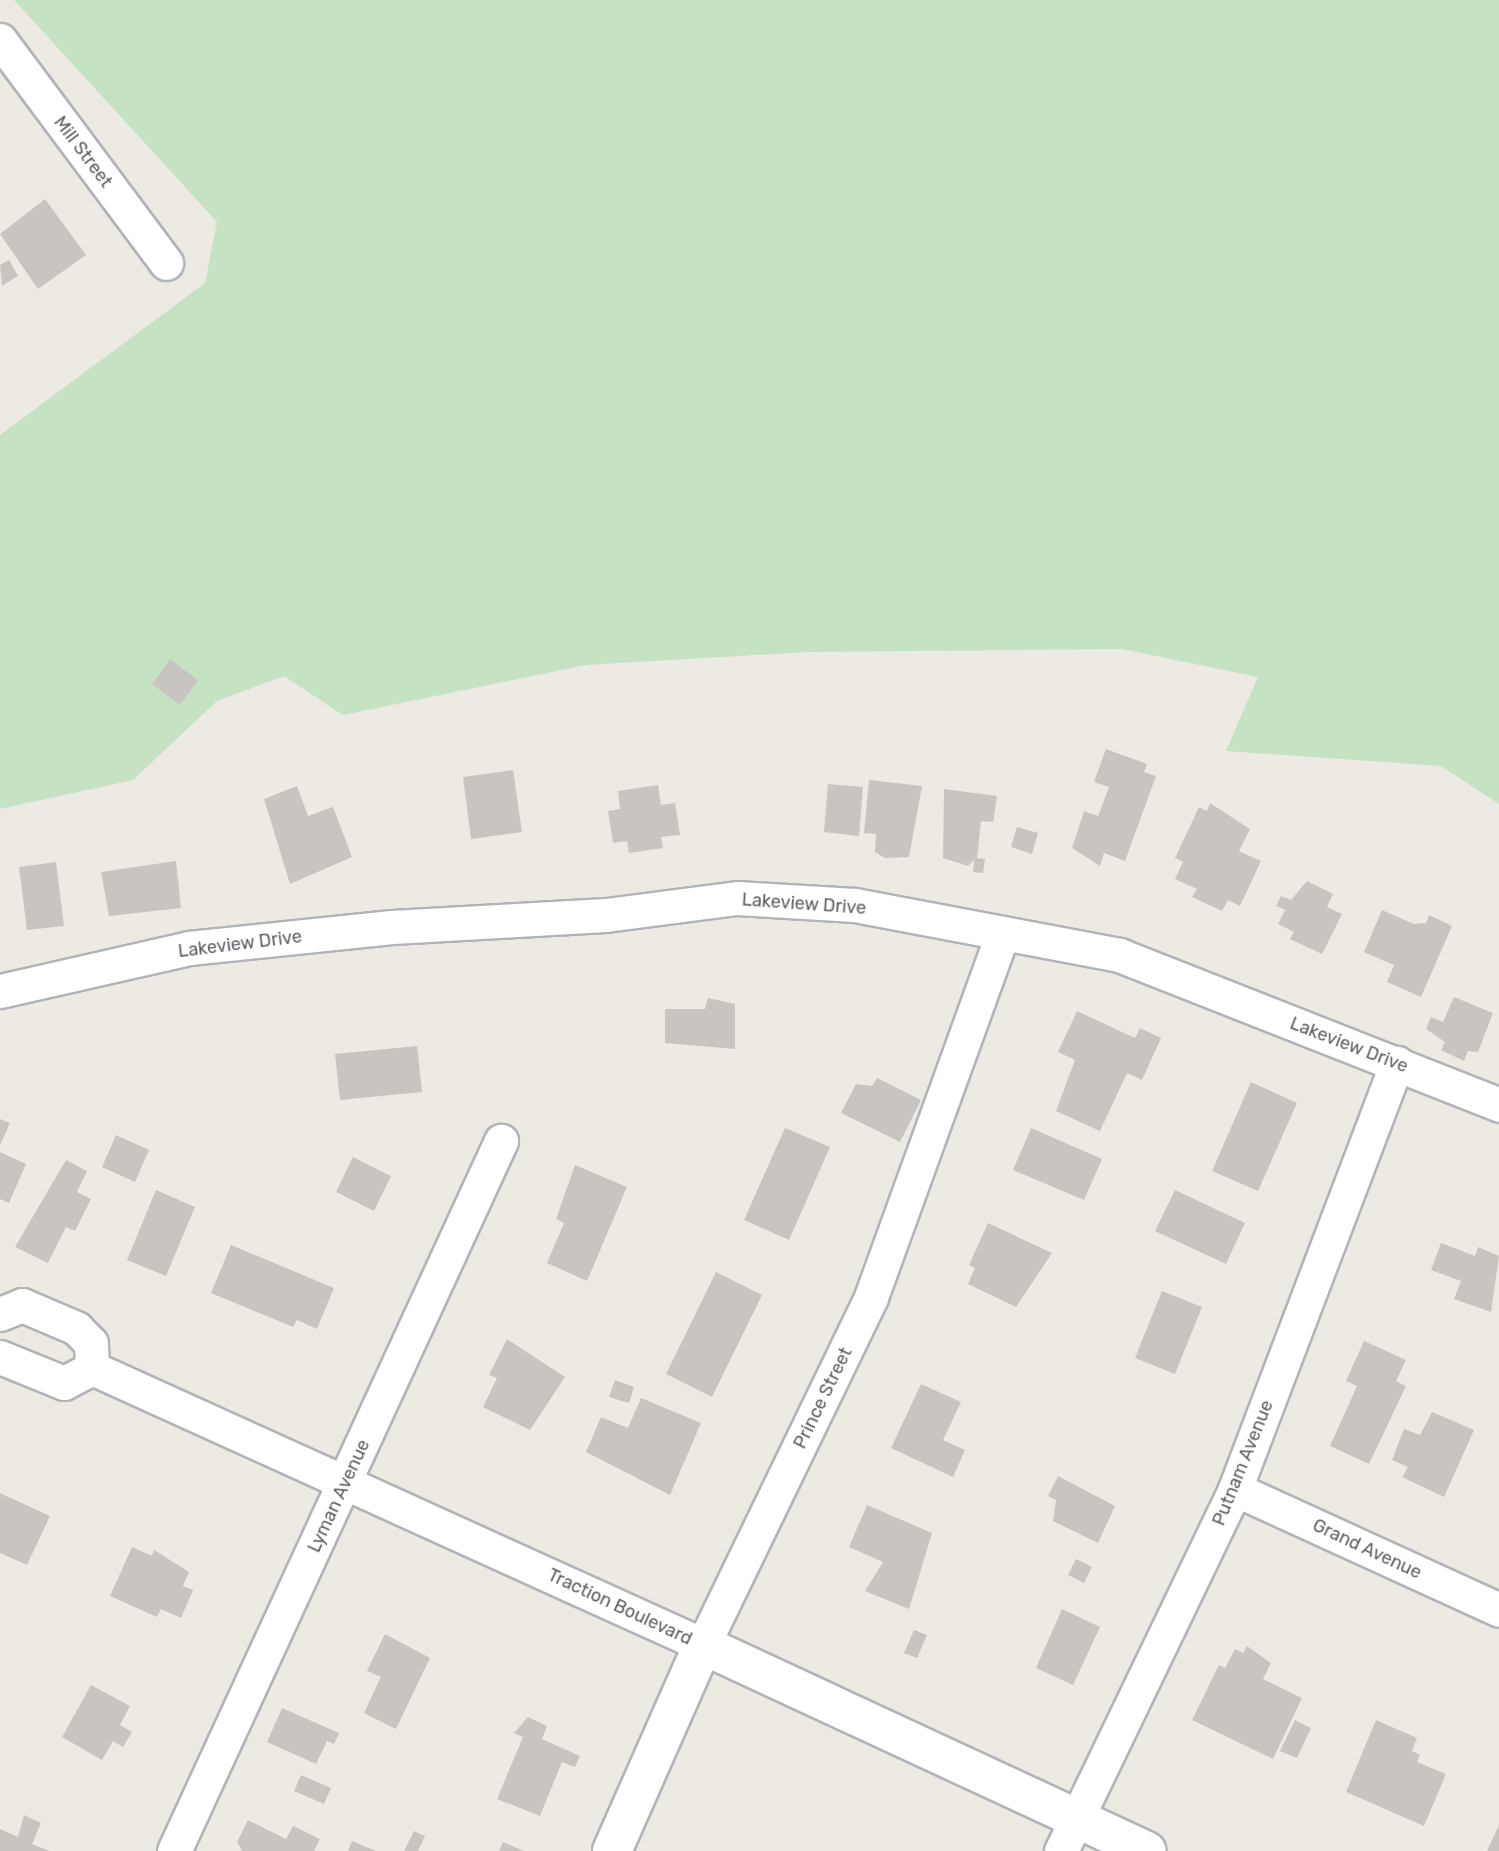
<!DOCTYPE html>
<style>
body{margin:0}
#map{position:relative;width:1499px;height:1851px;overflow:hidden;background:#edeae4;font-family:Rubik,sans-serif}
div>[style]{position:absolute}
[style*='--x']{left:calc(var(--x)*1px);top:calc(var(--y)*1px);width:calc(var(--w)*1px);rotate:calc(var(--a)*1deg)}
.green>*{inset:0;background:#c5e2c2}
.building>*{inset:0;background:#c8c5c0}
.roads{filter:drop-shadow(2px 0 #b1b4b7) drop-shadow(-2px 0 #b1b4b7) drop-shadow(0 2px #b1b4b7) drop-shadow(0 -2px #b1b4b7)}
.street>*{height:33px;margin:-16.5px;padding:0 16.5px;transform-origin:16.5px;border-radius:16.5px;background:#fff}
.secondary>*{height:38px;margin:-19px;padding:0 19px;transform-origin:19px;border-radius:19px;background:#fff}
span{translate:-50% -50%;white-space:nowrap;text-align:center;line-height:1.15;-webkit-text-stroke:5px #fff;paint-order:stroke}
.street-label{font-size:18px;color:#5c5f63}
</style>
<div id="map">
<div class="green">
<i style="clip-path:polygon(14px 0,1499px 0,1499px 804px,1441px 766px,1226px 751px,1258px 677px,1122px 649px,809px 652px,586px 665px,343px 715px,284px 676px,217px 701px,133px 780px,0 809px,0 435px,205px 283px,217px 222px)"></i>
</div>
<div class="building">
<i style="clip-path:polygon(45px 199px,86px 255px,38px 289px,0 234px)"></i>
<i style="clip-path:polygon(9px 260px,18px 276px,2px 286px,0 265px)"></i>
<i style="clip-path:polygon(170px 659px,198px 680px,180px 705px,152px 684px)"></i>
<i style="clip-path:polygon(1106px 749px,1147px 764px,1144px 772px,1156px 776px,1125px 861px,1104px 853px,1100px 866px,1072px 848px,1084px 811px,1098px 816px,1109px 787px,1094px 782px)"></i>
<i style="clip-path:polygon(513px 770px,522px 832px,471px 839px,463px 777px)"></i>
<i style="clip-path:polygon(869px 780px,922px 786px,909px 857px,885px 858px,875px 852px,876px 834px,864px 833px)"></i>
<i style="clip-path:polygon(828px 784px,863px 787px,859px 836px,824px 832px)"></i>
<i style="clip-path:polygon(658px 785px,661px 805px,675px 803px,680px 835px,661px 837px,663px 848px,629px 853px,627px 841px,613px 843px,608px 811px,620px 809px,618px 791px)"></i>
<i style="clip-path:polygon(297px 786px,308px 816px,333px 807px,352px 857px,290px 884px,264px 799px)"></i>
<i style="clip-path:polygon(944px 789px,997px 796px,993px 822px,981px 821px,977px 858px,985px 859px,983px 873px,973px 872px,974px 860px,968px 866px,943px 858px)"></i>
<i style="clip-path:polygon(1210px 803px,1250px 829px,1239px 851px,1261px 861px,1240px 906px,1228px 900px,1222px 911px,1192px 897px,1197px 889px,1175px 879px,1183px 862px,1175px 858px,1199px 807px,1207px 811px)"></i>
<i style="clip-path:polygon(1017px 827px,1038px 833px,1032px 854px,1011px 847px)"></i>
<i style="clip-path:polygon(176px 861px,181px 908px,109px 916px,101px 872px)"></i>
<i style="clip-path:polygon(56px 862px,64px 926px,27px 930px,19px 867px)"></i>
<i style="clip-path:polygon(1307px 881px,1333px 894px,1327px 907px,1342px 914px,1322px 954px,1290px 939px,1294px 932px,1278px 924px,1285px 910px,1276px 906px,1281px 896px,1291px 900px)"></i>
<i style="clip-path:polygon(1382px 910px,1414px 924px,1426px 923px,1429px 915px,1452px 926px,1421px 997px,1387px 982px,1394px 965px,1364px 952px)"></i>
<i style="clip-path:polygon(1454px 997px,1493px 1013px,1478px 1052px,1468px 1051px,1464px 1061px,1441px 1050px,1445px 1042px,1426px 1029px,1431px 1017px,1443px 1022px)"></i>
<i style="clip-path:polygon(708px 998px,735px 1004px,735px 1049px,665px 1043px,665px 1009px,705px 1009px)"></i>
<i style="clip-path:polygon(1077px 1011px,1135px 1038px,1140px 1028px,1161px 1038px,1142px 1080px,1127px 1073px,1100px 1131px,1056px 1111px,1075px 1060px,1058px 1052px)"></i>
<i style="clip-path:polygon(417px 1046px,422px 1092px,340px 1100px,335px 1054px)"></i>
<i style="clip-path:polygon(877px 1078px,921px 1100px,900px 1142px,841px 1113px,856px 1084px,872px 1086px)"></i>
<i style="clip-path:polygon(1251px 1082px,1297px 1103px,1258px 1191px,1212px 1171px)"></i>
<i style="clip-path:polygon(0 1119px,10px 1123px,0 1145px)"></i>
<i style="clip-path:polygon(785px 1128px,830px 1147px,789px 1240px,744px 1220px)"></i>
<i style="clip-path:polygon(1031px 1128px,1102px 1159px,1084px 1200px,1013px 1170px)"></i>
<i style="clip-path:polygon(116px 1135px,149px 1150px,135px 1182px,102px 1167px)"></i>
<i style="clip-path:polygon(0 1152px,26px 1164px,9px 1203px,0 1199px)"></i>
<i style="clip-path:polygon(353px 1157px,391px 1176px,374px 1211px,336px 1192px)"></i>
<i style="clip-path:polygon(66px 1160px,87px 1171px,77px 1192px,91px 1199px,75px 1231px,66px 1227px,48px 1263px,15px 1247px)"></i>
<i style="clip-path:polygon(575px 1165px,627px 1187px,587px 1281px,547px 1263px,564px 1223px,556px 1219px)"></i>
<i style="clip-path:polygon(156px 1190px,195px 1207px,166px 1276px,127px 1260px)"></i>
<i style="clip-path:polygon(1175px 1190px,1245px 1223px,1226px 1264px,1155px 1231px)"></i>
<i style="clip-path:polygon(988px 1223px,1052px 1253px,1016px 1307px,968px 1284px,975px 1268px,969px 1265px)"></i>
<i style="clip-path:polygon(1441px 1243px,1475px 1256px,1478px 1247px,1499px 1256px,1491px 1312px,1454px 1299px,1461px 1281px,1431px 1270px)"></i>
<i style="clip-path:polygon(231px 1245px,334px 1288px,317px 1329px,297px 1320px,293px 1327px,211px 1293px)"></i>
<i style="clip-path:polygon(716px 1272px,762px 1295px,712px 1397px,666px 1374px)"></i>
<i style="clip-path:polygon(1162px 1291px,1202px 1307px,1175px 1374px,1135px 1358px)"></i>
<i style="clip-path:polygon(507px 1339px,565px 1377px,530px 1430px,483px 1407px,497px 1378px,489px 1375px)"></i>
<i style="clip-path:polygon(1364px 1341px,1406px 1360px,1396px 1381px,1406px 1386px,1369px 1464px,1330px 1446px,1357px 1386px,1346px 1381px)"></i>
<i style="clip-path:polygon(615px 1380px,634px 1387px,629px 1403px,609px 1397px)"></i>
<i style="clip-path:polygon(921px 1384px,961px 1402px,943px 1440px,965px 1450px,953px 1477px,891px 1448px)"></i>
<i style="clip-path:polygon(641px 1398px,701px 1423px,670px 1495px,586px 1452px,601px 1417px,628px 1428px)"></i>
<i style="clip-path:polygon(1432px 1412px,1474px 1430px,1444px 1497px,1402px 1477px,1408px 1467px,1392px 1460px,1404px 1429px,1420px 1435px)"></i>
<i style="clip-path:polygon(1058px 1476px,1115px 1506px,1098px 1543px,1053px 1521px,1056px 1500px,1048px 1496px)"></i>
<i style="clip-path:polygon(0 1493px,50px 1516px,27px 1565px,0 1553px)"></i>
<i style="clip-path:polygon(867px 1505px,932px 1533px,909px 1609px,865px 1591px,883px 1562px,849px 1547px)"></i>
<i style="clip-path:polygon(132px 1547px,152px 1556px,154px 1550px,189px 1572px,183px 1586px,193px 1590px,181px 1618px,161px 1609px,157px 1617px,110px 1596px)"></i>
<i style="clip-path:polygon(1076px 1559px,1092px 1567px,1084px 1583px,1068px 1575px)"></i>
<i style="clip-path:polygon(1062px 1609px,1100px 1627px,1073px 1685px,1036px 1668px)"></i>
<i style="clip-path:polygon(914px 1630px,927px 1635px,917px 1658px,904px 1653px)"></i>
<i style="clip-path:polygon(385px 1634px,430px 1658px,396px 1729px,364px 1713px,381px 1677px,367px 1671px)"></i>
<i style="clip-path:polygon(1247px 1646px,1271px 1663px,1263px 1679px,1302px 1698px,1273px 1759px,1192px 1720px,1219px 1665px,1225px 1668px,1235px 1649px,1243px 1653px)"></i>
<i style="clip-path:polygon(91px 1685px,130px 1706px,120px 1725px,132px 1732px,123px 1747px,113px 1741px,102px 1760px,62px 1737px)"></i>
<i style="clip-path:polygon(282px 1708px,339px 1733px,334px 1744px,327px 1741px,316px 1764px,267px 1742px)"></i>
<i style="clip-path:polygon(528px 1717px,547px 1726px,542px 1739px,580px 1756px,575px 1767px,562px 1762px,540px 1816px,497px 1799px,523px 1737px,514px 1733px)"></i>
<i style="clip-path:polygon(1295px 1720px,1311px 1728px,1297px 1758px,1280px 1751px)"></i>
<i style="clip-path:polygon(1376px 1720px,1417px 1738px,1412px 1751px,1420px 1755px,1417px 1762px,1446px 1774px,1424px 1826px,1346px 1792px)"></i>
<i style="clip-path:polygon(301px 1775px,331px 1788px,324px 1804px,294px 1791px)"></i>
<i style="clip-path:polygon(24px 1815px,41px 1823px,32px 1844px,50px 1851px,0 1851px,0 1829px,18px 1837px)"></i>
<i style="clip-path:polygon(248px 1820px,286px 1839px,293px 1826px,320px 1839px,314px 1851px,242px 1851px,237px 1842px)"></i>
<i style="clip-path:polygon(1499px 1825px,1499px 1851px,1487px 1851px)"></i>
<i style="clip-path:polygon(414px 1831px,425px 1836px,418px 1851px,404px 1851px)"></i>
<i style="clip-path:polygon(352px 1841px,376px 1851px,348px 1851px)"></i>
<i style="clip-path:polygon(503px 1842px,524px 1851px,499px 1851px)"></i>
</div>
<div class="roads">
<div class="street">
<i style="--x:0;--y:40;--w:278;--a:53.3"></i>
<i style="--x:0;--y:991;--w:194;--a:-12.8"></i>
<i style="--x:189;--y:948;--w:204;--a:-5.9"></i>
<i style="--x:392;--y:927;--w:214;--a:-3.2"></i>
<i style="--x:606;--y:915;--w:132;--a:-7.4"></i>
<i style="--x:737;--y:898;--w:118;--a:3.4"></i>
<i style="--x:855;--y:905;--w:269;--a:10.7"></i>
<i style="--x:1119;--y:955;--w:409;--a:21.5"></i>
<i style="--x:0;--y:1314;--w:24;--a:-22"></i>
<i style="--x:22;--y:1305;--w:59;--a:23.1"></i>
<i style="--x:76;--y:1328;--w:21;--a:45"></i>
<i style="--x:91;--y:1343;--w:25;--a:88"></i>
<i style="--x:0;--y:1357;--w:69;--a:22.1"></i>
<i style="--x:64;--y:1383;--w:32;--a:-28"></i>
<i style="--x:92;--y:1368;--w:671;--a:24.39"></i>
<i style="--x:703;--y:1645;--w:386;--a:-64.2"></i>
<i style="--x:871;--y:1297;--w:387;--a:-70.1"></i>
<i style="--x:1235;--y:1489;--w:290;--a:24.6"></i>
<i style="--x:174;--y:1851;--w:782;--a:-65.27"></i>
<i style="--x:1061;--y:1851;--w:402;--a:-64.3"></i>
<i style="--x:1235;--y:1489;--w:456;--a:-69.2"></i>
</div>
<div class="secondary">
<i style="--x:612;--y:1851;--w:225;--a:-66.2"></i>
<i style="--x:703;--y:1645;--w:489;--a:24.9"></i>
</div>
</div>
<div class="street-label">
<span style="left:83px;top:152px;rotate:53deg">Mill Street</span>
<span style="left:804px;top:904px;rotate:4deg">Lakeview Drive</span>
<span style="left:240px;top:944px;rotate:-7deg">Lakeview Drive</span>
<span style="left:1349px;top:1045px;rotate:21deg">Lakeview Drive</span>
<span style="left:823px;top:1398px;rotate:-64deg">Prince Street</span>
<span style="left:1243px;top:1463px;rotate:-68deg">Putnam Avenue</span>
<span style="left:339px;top:1496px;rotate:-65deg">Lyman Avenue</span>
<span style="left:1367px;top:1549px;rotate:25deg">Grand Avenue</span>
<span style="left:620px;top:1607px;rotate:25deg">Traction Boulevard</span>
</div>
</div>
